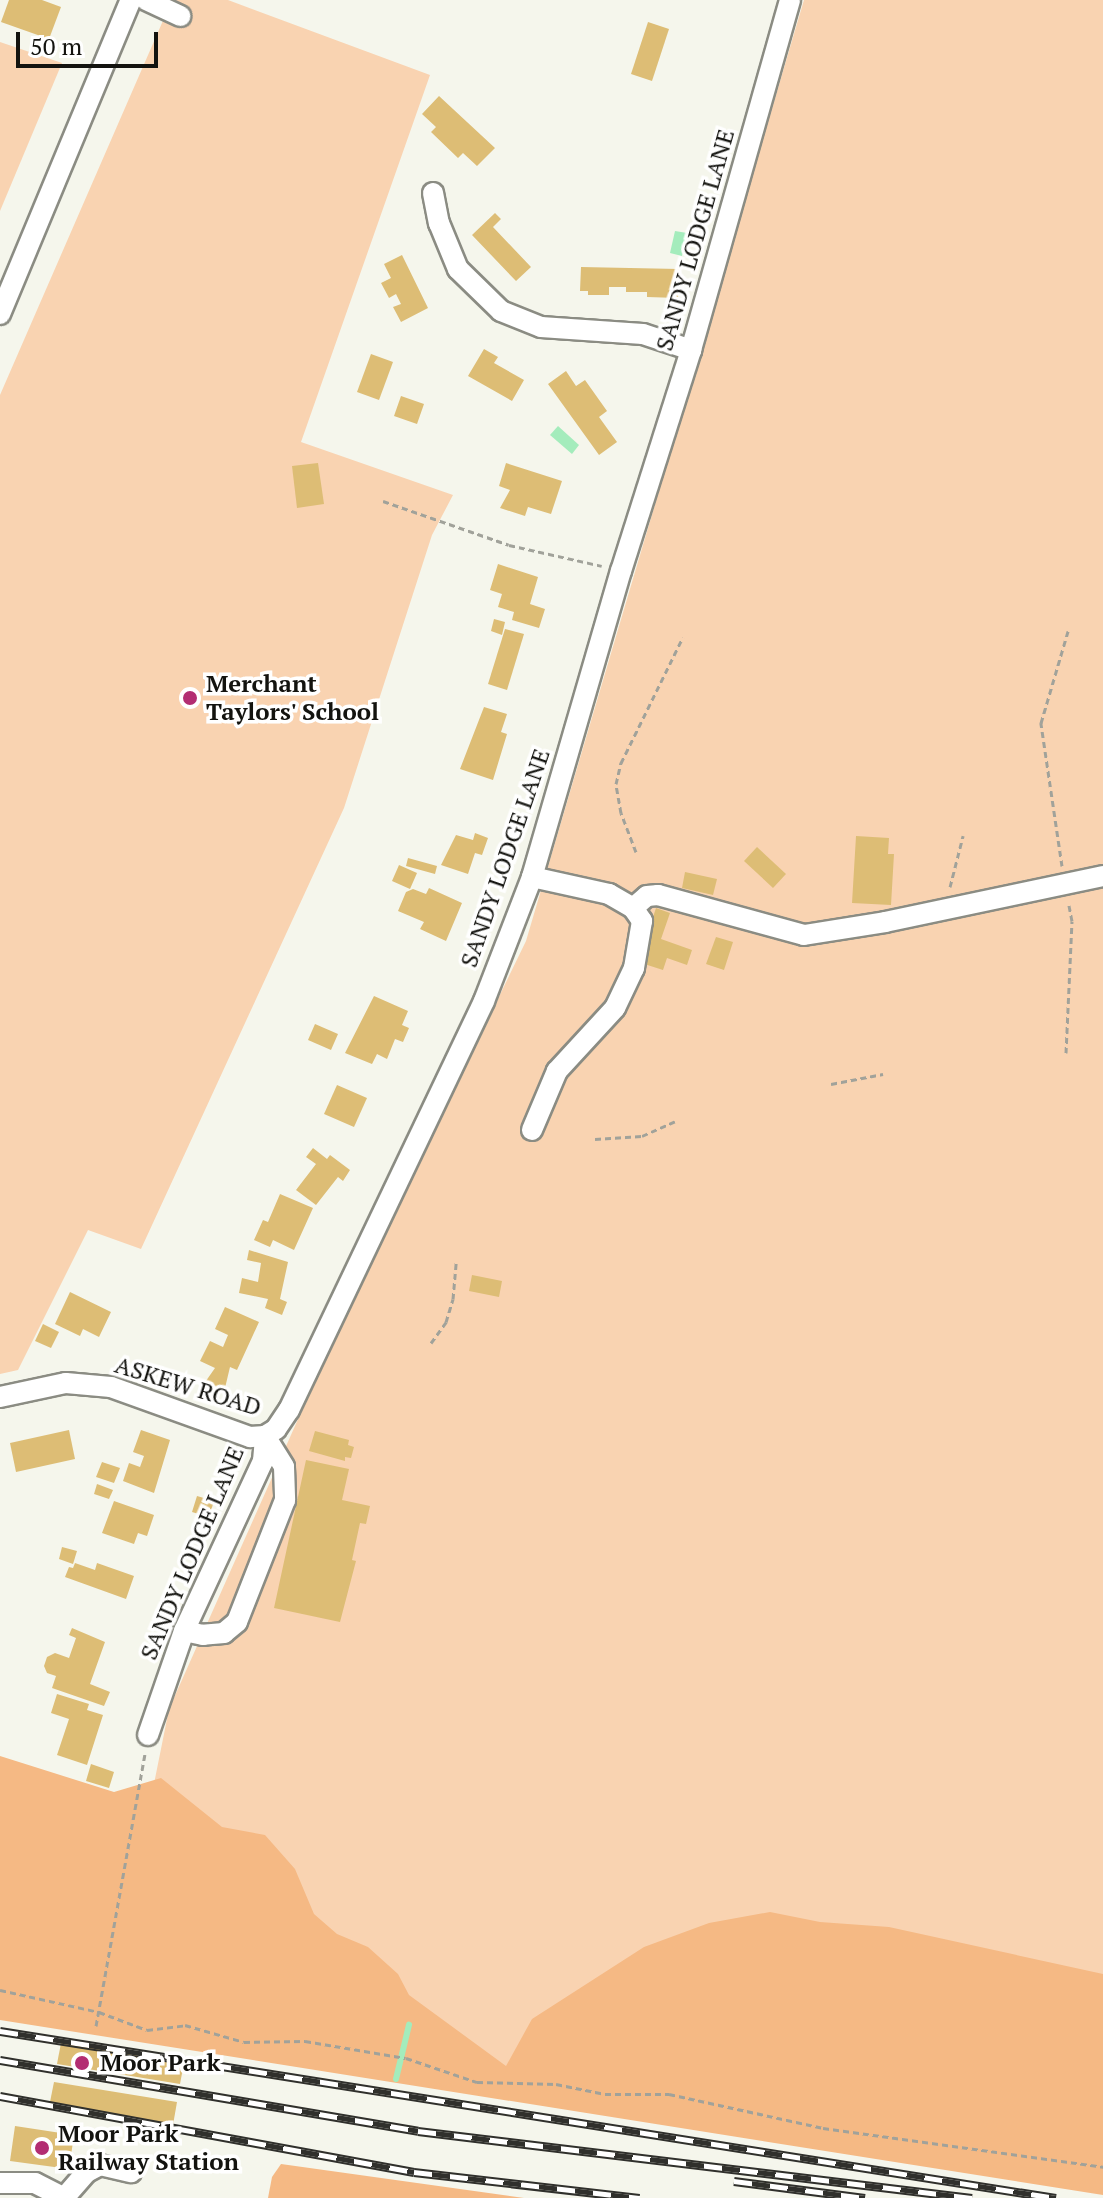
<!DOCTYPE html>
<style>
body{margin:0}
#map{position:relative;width:1103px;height:2198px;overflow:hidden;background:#f5f6ec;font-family:"PT Serif",serif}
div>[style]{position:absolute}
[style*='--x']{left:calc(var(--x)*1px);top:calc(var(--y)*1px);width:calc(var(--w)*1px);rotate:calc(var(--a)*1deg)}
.green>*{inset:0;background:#f9d3b1}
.forest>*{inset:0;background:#f5b984}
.water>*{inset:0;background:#a4ecbc}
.stream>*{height:6px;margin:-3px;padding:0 3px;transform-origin:3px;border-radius:3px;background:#a4ecbc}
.building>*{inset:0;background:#ddbd75}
.path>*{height:3px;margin-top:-1.5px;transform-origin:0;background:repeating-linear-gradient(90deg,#a1a29a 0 6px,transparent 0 10px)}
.roads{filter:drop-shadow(2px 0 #8b8c83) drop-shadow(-2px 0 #8b8c83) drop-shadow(0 2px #8b8c83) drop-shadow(0 -2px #8b8c83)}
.minor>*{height:20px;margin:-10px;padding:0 10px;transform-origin:10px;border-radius:10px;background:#fff}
.rail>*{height:9px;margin-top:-4.5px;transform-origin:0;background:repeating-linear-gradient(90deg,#fff 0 18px,#30302c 0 36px);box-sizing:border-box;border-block:2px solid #30302c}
.dots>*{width:22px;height:22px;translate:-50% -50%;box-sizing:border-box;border:4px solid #fff;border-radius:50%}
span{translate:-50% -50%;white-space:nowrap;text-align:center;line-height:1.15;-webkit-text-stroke:7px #fff;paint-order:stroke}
.street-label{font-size:24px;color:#13130f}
.poi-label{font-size:24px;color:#13130f;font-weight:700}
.left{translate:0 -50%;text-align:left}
.scale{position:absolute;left:16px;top:32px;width:142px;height:36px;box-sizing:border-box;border:4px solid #13130f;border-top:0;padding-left:10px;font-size:24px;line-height:28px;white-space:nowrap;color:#13130f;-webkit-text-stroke:6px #fff;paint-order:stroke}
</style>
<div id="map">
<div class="green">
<i style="clip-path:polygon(172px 0,228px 0,430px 75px,301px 442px,453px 495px,432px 535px,344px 808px,141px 1249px,88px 1230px,18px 1370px,0 1374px,0 395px)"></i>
<i style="clip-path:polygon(804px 0,1103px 0,1103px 2140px,507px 2067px,110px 2003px,169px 1709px,348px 1307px,526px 941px)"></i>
<i style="clip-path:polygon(0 42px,62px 63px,0 211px)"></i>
</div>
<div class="forest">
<i style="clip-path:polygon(0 1756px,114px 1792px,161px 1778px,222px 1827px,265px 1835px,295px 1869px,314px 1914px,337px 1934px,368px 1947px,398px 1974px,409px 1995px,506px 2066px,532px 2019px,644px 1947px,709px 1923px,770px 1912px,820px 1922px,889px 1927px,1103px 1974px,1103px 2195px,0 2020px)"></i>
<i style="clip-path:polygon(281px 2164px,524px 2198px,268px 2198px,272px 2177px)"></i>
</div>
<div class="water">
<i style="clip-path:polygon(675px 231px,687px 233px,682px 256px,670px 253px)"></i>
<i style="clip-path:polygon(558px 426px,579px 445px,572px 454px,550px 435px)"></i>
</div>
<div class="stream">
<i style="--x:396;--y:2079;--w:56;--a:-76.5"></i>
</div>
<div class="building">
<i style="clip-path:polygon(9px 0,42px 0,61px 7px,49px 39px,1px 22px)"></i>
<i style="clip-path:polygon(648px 22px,669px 29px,652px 81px,631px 74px)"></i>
<i style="clip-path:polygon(439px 96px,495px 148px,477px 166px,463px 153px,458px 158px,431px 132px,436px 127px,422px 114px)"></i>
<i style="clip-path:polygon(495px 213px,501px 219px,493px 227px,531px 267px,516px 281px,472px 235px)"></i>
<i style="clip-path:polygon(402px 255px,428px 308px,401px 322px,393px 307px,401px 304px,396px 294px,389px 298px,381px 283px,391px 278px,384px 264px)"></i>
<i style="clip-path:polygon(581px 267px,679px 269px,678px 298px,647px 297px,647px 292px,626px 292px,626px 287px,609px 287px,609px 295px,588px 295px,588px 291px,580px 291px)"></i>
<i style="clip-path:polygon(484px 349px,498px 357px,494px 363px,524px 380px,512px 401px,468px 376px)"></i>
<i style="clip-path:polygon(371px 354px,393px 362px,379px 400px,357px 392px)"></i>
<i style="clip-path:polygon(566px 371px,576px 386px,585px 380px,607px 411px,599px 417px,617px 442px,599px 455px,548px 384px)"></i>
<i style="clip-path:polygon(401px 396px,424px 404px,417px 424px,394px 416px)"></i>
<i style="clip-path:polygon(318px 463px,324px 504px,297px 508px,292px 466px)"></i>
<i style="clip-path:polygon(506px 463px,562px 481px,551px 514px,528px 507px,525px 516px,500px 508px,510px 490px,499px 486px)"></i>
<i style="clip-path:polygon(498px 564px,538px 577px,530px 604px,545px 609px,539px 628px,512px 620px,514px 612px,498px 607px,502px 594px,490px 590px)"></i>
<i style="clip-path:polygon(494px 619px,505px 622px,502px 635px,491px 631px)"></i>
<i style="clip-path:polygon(505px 629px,524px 634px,507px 690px,488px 684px)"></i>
<i style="clip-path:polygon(484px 707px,507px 714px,501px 732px,507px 734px,493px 780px,460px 769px)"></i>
<i style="clip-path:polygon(475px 833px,488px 838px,482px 855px,475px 853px,468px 874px,441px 865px,456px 835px,473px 840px)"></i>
<i style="clip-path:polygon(856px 836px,889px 838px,888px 854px,894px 854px,891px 905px,852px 903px)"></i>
<i style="clip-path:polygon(757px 847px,786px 874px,773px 888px,744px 861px)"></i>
<i style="clip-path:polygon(408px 858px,437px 866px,435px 874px,406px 866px)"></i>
<i style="clip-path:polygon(399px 865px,417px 873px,410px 889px,392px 881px)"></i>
<i style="clip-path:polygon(685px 872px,717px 879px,713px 895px,682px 888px)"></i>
<i style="clip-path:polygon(429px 888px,462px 903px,446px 941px,420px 929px,424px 922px,398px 911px,406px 892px,413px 889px,426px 894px)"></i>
<i style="clip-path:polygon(656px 908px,670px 913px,661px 939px,692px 950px,687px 965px,667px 958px,663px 970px,638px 962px)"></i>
<i style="clip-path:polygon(716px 937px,733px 942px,724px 970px,706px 964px)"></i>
<i style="clip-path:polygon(374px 996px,408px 1011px,402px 1025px,409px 1028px,403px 1042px,395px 1039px,387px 1059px,377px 1054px,372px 1064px,345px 1053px)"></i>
<i style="clip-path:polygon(315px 1024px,338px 1034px,331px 1050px,308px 1040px)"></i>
<i style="clip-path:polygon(337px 1085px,367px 1098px,354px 1127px,324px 1114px)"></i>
<i style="clip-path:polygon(313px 1148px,327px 1159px,330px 1155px,350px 1170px,343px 1181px,338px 1177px,316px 1205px,296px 1190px,316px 1164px,306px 1157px)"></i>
<i style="clip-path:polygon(280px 1194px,313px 1208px,294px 1250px,273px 1240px,270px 1247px,254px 1240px,263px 1220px,268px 1222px)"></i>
<i style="clip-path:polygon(249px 1250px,288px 1262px,280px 1299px,287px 1302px,282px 1315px,265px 1308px,268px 1299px,239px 1293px,242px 1278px,258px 1282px,261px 1263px,247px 1260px)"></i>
<i style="clip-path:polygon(472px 1275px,502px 1281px,499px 1297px,469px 1291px)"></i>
<i style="clip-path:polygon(70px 1292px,111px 1312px,99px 1337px,83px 1329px,80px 1336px,55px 1324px)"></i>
<i style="clip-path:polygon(225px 1307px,259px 1322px,237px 1370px,230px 1367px,225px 1388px,221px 1386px,217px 1396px,201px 1388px,215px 1368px,200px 1361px,210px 1341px,223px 1347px,228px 1335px,215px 1329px)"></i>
<i style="clip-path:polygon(43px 1324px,59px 1332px,51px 1348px,35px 1341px)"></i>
<i style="clip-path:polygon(69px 1430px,75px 1459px,16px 1472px,10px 1443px)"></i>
<i style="clip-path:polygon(141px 1430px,170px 1440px,154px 1493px,123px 1481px,129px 1463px,140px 1467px,144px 1456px,133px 1452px)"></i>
<i style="clip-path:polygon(315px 1431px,349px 1440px,348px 1445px,354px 1447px,351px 1458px,345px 1457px,345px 1461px,309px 1451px)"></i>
<i style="clip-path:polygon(306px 1460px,349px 1469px,342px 1500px,370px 1506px,366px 1524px,360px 1523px,352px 1560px,356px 1561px,340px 1622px,274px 1608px)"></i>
<i style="clip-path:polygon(102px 1462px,120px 1468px,114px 1483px,96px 1477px)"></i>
<i style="clip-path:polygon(97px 1484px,113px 1490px,109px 1499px,94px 1494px)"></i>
<i style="clip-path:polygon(197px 1496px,214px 1501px,209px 1517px,192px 1512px)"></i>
<i style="clip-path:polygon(114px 1501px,154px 1515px,147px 1536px,138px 1533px,134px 1544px,102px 1533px)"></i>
<i style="clip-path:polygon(62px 1547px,77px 1551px,73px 1564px,59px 1559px)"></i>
<i style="clip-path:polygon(75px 1563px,95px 1570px,97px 1563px,134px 1576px,126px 1599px,65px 1577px,69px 1567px,73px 1568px)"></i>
<i style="clip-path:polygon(72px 1628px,105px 1642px,90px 1684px,110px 1692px,104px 1706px,52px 1688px,56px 1676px,47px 1673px,44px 1666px,47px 1657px,55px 1653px,69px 1658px,76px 1638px,69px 1635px)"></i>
<i style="clip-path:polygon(57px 1694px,89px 1704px,87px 1710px,103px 1715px,87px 1765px,57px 1755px,69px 1719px,51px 1713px)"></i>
<i style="clip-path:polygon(91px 1764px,114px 1772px,109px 1788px,86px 1781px)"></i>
<i style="clip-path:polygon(61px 2043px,184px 2063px,180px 2084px,57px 2064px)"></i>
<i style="clip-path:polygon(54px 2082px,177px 2102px,173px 2125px,50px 2102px)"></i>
<i style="clip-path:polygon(15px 2126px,74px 2135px,69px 2169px,10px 2161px)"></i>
</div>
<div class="path">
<i style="--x:383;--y:501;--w:133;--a:19.2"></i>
<i style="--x:509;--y:545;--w:95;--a:12.7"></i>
<i style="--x:636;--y:852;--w:42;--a:-111"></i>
<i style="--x:621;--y:813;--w:29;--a:-100"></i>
<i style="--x:616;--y:784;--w:22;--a:-77"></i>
<i style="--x:621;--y:763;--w:140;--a:-63.8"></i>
<i style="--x:1062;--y:866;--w:145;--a:-98.4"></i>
<i style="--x:1041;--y:723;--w:96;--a:-73.6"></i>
<i style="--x:950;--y:887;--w:53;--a:-75.7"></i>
<i style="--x:1066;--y:1053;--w:132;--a:-87.4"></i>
<i style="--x:1072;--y:921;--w:16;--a:-101"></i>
<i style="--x:831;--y:1084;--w:53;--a:-10.9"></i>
<i style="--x:595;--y:1139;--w:47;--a:-3.7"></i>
<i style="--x:642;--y:1136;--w:36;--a:-24"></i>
<i style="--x:431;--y:1343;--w:26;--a:-54"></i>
<i style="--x:446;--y:1322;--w:24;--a:-73"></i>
<i style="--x:453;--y:1299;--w:38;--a:-85"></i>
<i style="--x:0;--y:1990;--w:101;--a:12.5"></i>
<i style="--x:99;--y:2012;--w:51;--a:20.6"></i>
<i style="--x:147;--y:2030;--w:38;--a:-7"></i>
<i style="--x:185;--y:2025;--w:61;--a:16.1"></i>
<i style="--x:244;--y:2042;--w:61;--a:-0.9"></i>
<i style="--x:305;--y:2041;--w:102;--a:9.6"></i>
<i style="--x:406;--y:2058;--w:75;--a:18.7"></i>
<i style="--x:477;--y:2082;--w:79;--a:1.5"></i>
<i style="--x:556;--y:2084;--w:50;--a:11.5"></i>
<i style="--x:605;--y:2094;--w:64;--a:0"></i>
<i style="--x:669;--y:2094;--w:158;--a:12.4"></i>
<i style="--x:823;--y:2128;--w:283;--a:7.9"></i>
<i style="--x:96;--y:2026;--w:276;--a:-79.8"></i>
</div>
<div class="roads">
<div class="minor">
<i style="--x:146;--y:0;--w:38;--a:25"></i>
<i style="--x:433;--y:193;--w:31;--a:79"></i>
<i style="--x:439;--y:223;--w:50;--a:67.6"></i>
<i style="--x:458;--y:269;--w:60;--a:44.3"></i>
<i style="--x:501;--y:311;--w:43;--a:21.8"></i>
<i style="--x:541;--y:327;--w:102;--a:3.9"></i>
<i style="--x:643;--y:334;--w:51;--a:18.4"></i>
<i style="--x:0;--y:314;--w:340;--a:-67.4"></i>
<i style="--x:532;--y:877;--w:79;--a:12.4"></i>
<i style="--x:609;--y:894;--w:28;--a:30"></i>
<i style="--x:633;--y:908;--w:16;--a:55"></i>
<i style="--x:642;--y:921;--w:48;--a:99.7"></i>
<i style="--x:634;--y:968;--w:44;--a:115.4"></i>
<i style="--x:615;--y:1008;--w:86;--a:132.6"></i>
<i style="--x:557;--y:1071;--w:64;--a:113"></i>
<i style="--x:633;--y:908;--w:18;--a:-41"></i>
<i style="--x:647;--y:896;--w:11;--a:-5"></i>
<i style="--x:658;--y:895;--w:151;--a:15.3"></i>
<i style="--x:804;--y:935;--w:82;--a:-9.1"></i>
<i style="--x:885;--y:922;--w:223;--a:-11.9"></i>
<i style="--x:0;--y:1397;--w:67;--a:-12"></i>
<i style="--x:66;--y:1383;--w:45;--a:5.1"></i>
<i style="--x:111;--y:1387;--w:148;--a:19.8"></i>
<i style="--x:250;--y:1437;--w:15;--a:-4"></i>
<i style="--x:265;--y:1436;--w:36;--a:58"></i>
<i style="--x:284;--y:1467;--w:33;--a:88"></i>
<i style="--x:285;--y:1500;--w:131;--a:111.5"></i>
<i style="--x:237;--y:1622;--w:17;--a:140"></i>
<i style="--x:224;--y:1633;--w:21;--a:175"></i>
<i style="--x:203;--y:1635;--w:19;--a:-168"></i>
<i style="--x:148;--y:1735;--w:110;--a:-70.9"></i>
<i style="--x:184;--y:1631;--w:187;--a:-65.1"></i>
<i style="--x:263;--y:1461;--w:25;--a:-85"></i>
<i style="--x:265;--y:1436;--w:13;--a:-32"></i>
<i style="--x:276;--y:1429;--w:23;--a:-56"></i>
<i style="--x:289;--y:1410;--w:453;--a:-64.5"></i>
<i style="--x:484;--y:1001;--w:133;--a:-68.8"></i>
<i style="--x:532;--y:877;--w:319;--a:-73.8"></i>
<i style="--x:621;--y:571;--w:232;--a:-72.4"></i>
<i style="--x:691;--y:350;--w:364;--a:-74.2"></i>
<i style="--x:0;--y:2183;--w:35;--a:0"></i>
<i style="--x:35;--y:2183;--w:33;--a:27"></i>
<i style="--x:64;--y:2198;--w:35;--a:-49"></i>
<i style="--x:87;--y:2172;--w:15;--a:-28"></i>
<i style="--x:100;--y:2165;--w:32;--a:13"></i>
</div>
</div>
<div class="rail">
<i style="--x:0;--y:2031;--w:1069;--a:8.99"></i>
<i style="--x:0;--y:2060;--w:424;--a:9.6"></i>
<i style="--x:418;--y:2131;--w:558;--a:6.9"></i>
<i style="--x:0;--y:2096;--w:421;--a:10.4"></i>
<i style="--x:414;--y:2172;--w:227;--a:6.6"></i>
<i style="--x:734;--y:2181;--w:132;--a:7.4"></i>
</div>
<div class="dots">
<i style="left:190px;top:698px;background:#b32d72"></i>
<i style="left:82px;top:2063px;background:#b32d72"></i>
<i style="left:42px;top:2148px;background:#b32d72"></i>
</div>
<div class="street-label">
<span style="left:695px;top:240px;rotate:-74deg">SANDY LODGE LANE</span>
<span style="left:505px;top:858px;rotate:-71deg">SANDY LODGE LANE</span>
<span style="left:188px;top:1386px;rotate:17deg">ASKEW ROAD</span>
<span style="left:192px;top:1553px;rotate:-67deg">SANDY LODGE LANE</span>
</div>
<div class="poi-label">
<span class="left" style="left:206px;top:698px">Merchant<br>Taylors' School</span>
<span class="left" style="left:100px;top:2063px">Moor Park</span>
<span class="left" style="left:58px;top:2148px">Moor Park<br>Railway Station</span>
</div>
<div class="scale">50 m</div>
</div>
